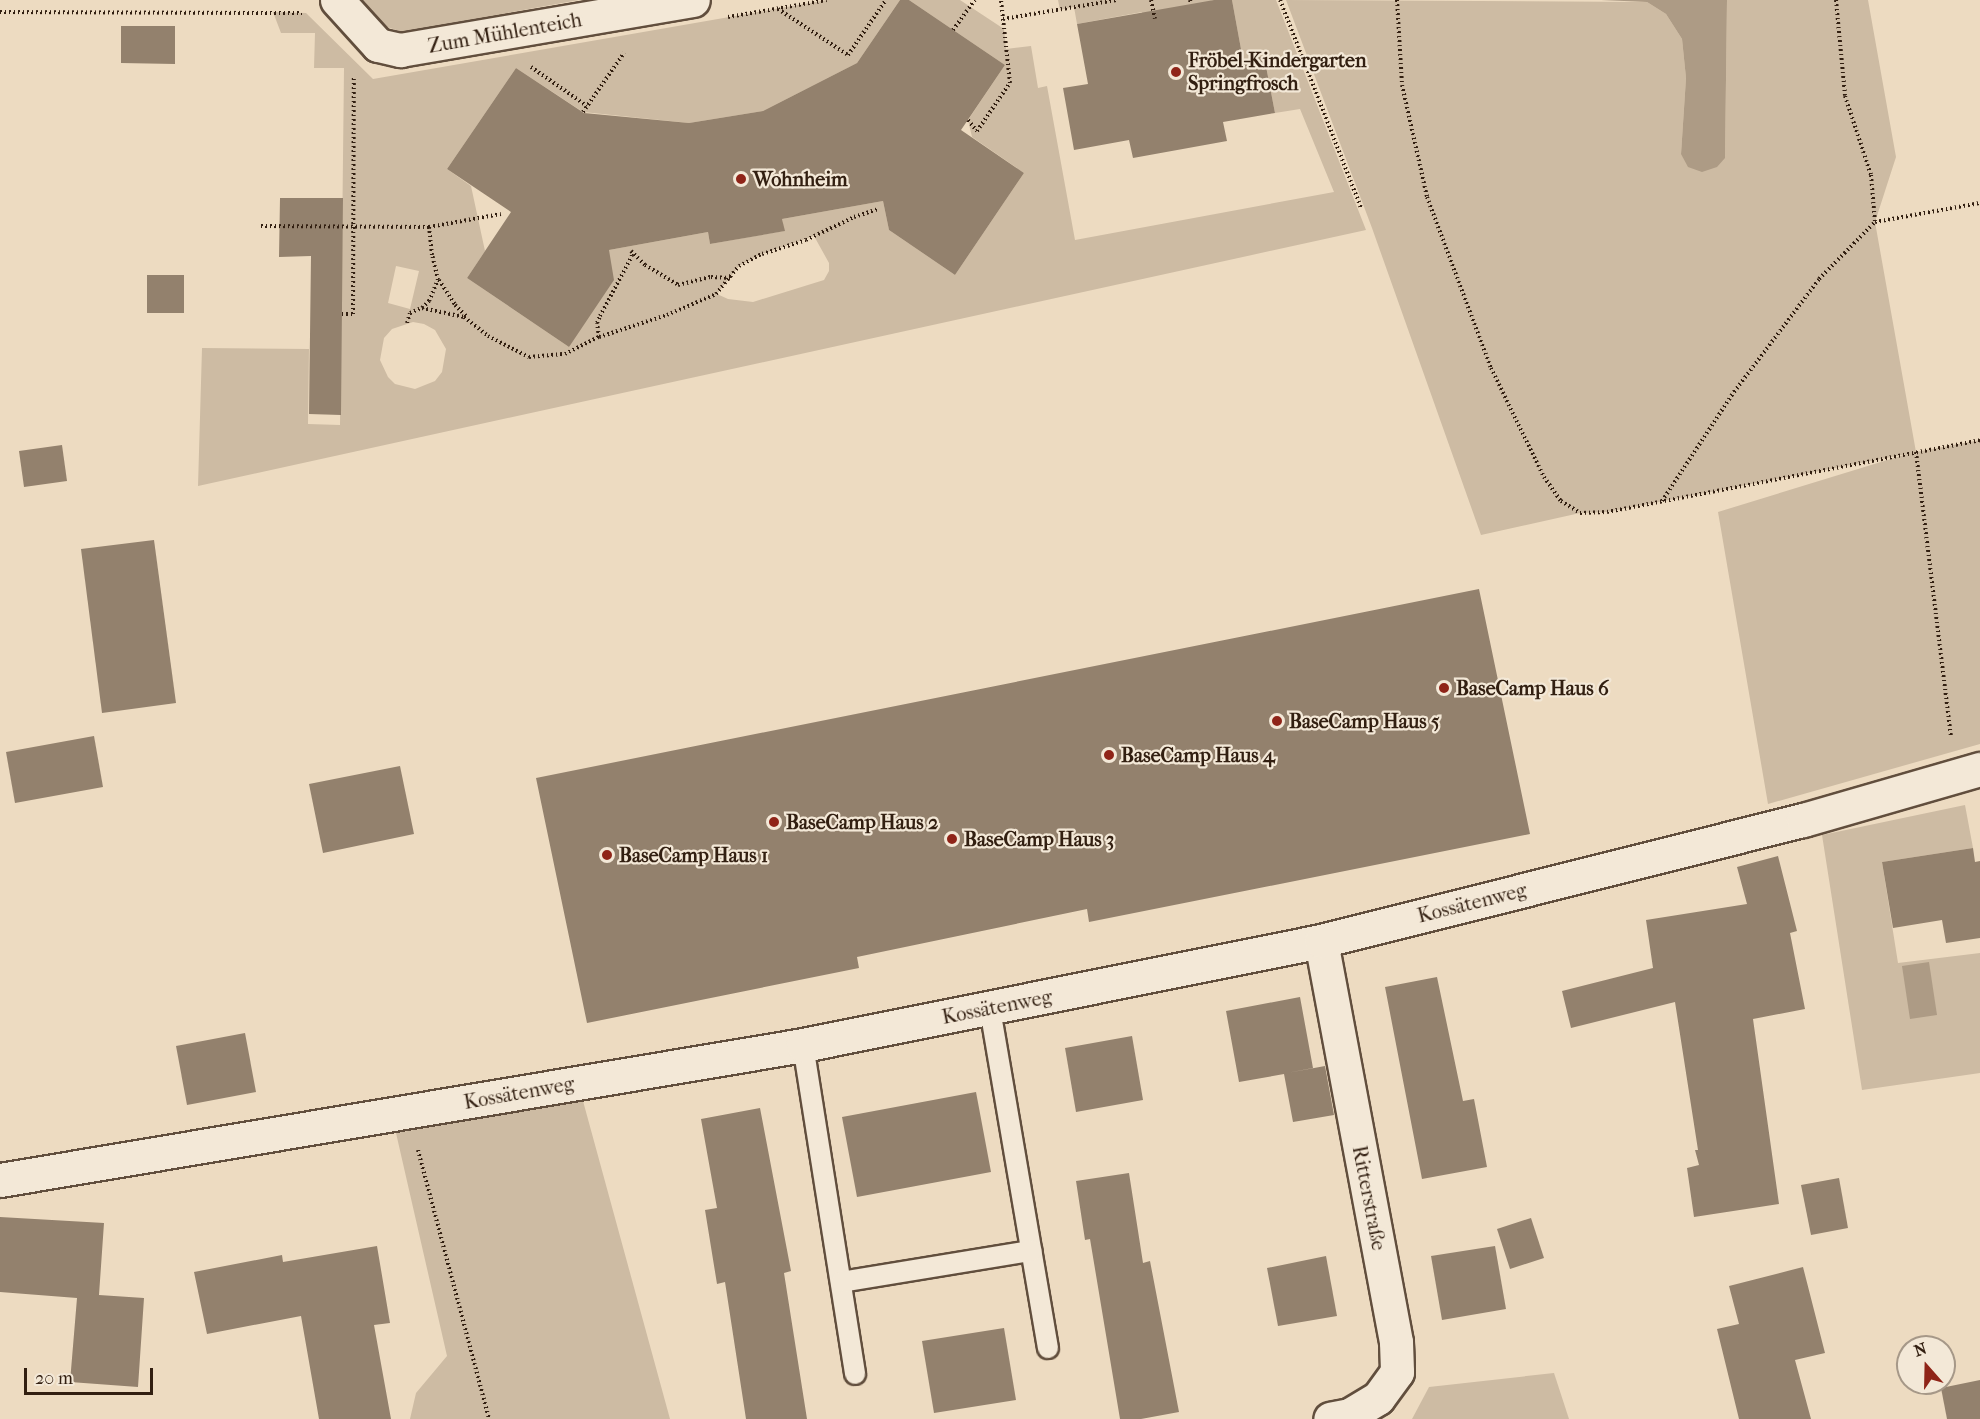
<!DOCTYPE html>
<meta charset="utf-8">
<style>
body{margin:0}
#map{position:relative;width:1980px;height:1419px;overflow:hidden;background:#eddbc1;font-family:"IM FELL French Canon",serif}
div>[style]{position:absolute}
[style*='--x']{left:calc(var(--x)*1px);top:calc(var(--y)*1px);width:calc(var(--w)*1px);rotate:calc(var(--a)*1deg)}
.green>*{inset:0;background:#cdbba3}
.water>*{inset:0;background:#ad9b85}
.building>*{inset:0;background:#93816d}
.path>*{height:4px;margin-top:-2px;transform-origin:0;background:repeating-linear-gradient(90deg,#321f11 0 1.5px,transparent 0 4.5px)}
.roads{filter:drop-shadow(2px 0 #614e3d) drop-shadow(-2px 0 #614e3d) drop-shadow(0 2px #614e3d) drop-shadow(0 -2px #614e3d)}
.lane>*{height:20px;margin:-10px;padding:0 10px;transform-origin:10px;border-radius:10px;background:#f3e8d7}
.street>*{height:33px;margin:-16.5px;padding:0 16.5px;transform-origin:16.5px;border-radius:16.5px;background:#f3e8d7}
.dots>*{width:16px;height:16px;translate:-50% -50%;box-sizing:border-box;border:3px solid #f3e8d7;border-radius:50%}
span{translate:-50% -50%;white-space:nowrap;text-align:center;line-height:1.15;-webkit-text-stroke:4.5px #f3e8d7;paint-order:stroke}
.street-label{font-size:20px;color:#321f11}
.poi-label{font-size:20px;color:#321f11;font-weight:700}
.left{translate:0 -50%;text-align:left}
.north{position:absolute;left:1896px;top:1335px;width:60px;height:60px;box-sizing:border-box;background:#f3e8d7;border:2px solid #a69888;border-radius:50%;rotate:340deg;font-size:16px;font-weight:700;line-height:24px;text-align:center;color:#321f11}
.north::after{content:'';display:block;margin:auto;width:21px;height:27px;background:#8f2418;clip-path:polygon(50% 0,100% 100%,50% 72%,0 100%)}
.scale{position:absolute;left:24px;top:1368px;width:129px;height:27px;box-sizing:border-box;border:3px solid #321f11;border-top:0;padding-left:8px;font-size:18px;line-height:21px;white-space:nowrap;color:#321f11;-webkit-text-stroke:4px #f3e8d7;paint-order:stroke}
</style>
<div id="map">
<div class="green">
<i style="clip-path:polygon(360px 0,579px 0,402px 32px,384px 26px)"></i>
<i style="clip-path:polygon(evenodd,827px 0,900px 0,857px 63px,763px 111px,689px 123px,583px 112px,516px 68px,447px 169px,471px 186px,485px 251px,467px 278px,569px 347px,609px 250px,708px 232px,710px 244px,784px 231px,782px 219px,883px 201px,889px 230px,955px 275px,1024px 173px,972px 137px,968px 120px,1005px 65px,909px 0,960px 0,1004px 29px,1006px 49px,1031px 46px,1038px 88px,1047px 86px,1075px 240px,1334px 192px,1300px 109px,1275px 113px,1264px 56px,1243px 60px,1232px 0,1276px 0,1366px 230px,198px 486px,202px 348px,309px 349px,308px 424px,340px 425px,344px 68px,314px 68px,315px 33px,281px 33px,273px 12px,306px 13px,373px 79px,827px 0,814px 236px,829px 263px,829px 271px,824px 280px,753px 302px,728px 299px,717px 294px,739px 266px,762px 254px,814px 236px,827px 0,396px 266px,419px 271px,410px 309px,388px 303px,396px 266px,827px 0,413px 322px,424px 324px,435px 330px,446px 349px,442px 372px,435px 381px,415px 389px,395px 384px,388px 377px,380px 360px,384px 338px,392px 329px,413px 322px)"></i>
<i style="clip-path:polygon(1058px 0,1214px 0,1143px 21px,1142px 12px,1077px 24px,1074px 7px,1060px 10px)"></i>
<i style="clip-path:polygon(1286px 0,1647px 2px,1666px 14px,1682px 39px,1686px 78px,1681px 154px,1725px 158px,1727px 0,1868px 0,1896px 157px,1875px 222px,1916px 452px,1980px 440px,1980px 744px,1768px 804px,1718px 512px,1907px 454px,1607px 512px,1580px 513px,1481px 535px,1372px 228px)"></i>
<i style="clip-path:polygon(1965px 805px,1973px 848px,1882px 862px,1898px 963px,1980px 953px,1980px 1073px,1862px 1090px,1822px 835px)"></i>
<i style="clip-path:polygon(583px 1101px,670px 1419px,410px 1419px,416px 1393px,447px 1356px,396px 1133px)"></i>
<i style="clip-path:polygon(1554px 1373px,1569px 1419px,1412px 1419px,1429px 1387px)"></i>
</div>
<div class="water">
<i style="clip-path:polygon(1601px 0,1727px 0,1725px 158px,1717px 167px,1702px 172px,1688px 167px,1681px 154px,1686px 78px,1682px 39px,1666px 14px,1647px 2px)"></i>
<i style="clip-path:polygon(1929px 962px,1937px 1015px,1910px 1019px,1902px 966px)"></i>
</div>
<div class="building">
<i style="clip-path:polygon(900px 0,909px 0,1005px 65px,961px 130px,1024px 173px,955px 275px,889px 230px,883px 201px,782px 219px,785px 231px,710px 244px,708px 232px,609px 250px,614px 280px,569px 347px,467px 278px,511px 212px,447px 169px,516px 68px,584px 113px,689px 123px,763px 111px,857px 63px)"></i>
<i style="clip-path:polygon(1214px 0,1232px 0,1243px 60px,1264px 56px,1275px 113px,1223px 122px,1227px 141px,1133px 158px,1129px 140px,1074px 150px,1063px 88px,1088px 84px,1077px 24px)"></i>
<i style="clip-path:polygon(121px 26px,175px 26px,175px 64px,121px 63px)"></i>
<i style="clip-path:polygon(280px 198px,343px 198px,341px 415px,309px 414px,311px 256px,279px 257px)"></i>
<i style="clip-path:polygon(147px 275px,184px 275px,184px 313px,147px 313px)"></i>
<i style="clip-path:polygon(62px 445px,67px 481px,24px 487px,19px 451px)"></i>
<i style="clip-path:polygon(154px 540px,176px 703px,102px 713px,81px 549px)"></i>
<i style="clip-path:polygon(1479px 589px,1530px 834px,1089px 922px,1087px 909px,857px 957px,859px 968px,587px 1023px,536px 778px)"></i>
<i style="clip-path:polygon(94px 736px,103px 787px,15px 803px,6px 752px)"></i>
<i style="clip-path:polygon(400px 766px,414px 834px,323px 853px,309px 784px)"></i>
<i style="clip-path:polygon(1973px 848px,1975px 862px,1980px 861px,1980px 938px,1946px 943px,1942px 920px,1893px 928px,1882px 862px)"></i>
<i style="clip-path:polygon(1778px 856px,1797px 931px,1790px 933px,1805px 1009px,1753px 1019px,1779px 1204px,1694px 1217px,1687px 1168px,1699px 1165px,1695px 1150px,1698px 1150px,1675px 1002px,1571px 1028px,1562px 991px,1653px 968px,1646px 920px,1747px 904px,1737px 867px)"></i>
<i style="clip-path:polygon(1437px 977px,1463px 1101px,1474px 1099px,1487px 1167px,1422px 1179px,1385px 987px)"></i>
<i style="clip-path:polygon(1300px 997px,1313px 1068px,1287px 1073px,1325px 1066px,1334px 1115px,1293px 1122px,1284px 1074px,1239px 1082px,1226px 1011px)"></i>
<i style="clip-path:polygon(245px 1033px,256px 1092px,187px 1105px,176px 1046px)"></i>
<i style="clip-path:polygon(1132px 1036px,1143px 1100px,1076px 1112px,1065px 1048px)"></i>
<i style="clip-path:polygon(976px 1092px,991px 1172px,857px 1197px,842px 1117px)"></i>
<i style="clip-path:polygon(760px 1108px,791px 1271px,784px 1273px,807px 1419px,746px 1419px,725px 1282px,717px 1284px,705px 1210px,717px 1208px,701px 1119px)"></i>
<i style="clip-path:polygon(1129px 1173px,1143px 1263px,1150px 1261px,1179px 1412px,1141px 1419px,1120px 1419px,1090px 1239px,1085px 1240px,1076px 1181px)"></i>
<i style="clip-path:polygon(1839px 1178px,1848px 1228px,1811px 1235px,1801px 1185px)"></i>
<i style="clip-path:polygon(0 1217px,104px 1223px,99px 1295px,144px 1298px,138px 1387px,70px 1382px,77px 1298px,0 1292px)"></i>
<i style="clip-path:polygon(1531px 1218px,1544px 1258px,1510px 1269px,1497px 1229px)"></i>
<i style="clip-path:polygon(377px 1246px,390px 1323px,374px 1325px,391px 1419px,319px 1419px,301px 1316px,207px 1334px,194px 1272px,282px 1255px,283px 1262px)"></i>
<i style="clip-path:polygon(1495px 1246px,1506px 1309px,1442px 1320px,1431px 1256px)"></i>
<i style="clip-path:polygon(1326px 1256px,1337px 1316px,1278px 1326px,1267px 1268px)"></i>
<i style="clip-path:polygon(1803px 1267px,1825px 1353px,1795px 1360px,1811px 1419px,1739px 1419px,1717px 1329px,1739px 1324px,1729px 1286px)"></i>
<i style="clip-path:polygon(1004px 1328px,1016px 1400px,934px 1413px,922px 1341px)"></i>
<i style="clip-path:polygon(1980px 1380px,1980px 1419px,1947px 1419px,1941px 1388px)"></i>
</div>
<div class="path">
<i style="--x:1151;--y:0;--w:19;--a:78"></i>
<i style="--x:1190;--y:0;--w:4;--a:76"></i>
<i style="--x:1280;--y:0;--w:223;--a:68.7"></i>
<i style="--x:1397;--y:0;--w:85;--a:86.6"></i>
<i style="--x:1402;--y:85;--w:115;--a:77.4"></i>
<i style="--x:1427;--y:197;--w:183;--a:69.5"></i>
<i style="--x:1491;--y:368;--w:121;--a:64.1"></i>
<i style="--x:1544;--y:477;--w:29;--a:55"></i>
<i style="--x:1561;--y:501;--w:22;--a:32"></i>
<i style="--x:1580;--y:513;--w:27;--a:-2"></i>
<i style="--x:1607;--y:512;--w:380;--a:-10.9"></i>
<i style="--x:1836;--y:0;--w:96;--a:84.6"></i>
<i style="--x:1845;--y:96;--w:83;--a:71.8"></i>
<i style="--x:1871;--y:175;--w:47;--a:85.1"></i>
<i style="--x:778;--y:9;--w:84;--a:33.3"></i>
<i style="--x:848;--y:55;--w:67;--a:-55.4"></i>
<i style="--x:0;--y:12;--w:302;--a:0.2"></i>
<i style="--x:728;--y:17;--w:100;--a:-9.7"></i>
<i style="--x:1003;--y:19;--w:115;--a:-9.5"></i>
<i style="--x:953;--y:30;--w:37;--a:-54"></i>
<i style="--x:531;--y:67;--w:68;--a:34.9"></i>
<i style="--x:583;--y:112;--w:72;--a:-55.2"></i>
<i style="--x:968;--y:120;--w:14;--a:51"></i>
<i style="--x:977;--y:131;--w:58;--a:-55.5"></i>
<i style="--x:1010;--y:83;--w:83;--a:-96.2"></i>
<i style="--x:261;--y:226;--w:168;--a:0.3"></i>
<i style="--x:429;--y:227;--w:73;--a:-10.2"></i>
<i style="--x:631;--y:251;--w:20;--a:45"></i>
<i style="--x:645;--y:265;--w:39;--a:31"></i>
<i style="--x:678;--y:285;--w:34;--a:-14"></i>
<i style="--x:711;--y:277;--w:20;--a:3"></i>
<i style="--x:439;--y:280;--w:30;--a:57"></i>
<i style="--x:455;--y:305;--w:17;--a:45"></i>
<i style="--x:422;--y:308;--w:43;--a:12.1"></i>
<i style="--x:464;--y:317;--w:31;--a:38"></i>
<i style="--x:488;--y:336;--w:46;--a:27.1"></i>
<i style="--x:529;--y:357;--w:36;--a:-5"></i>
<i style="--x:565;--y:354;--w:38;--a:-27"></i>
<i style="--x:599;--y:337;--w:71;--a:-17.9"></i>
<i style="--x:667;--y:315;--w:53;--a:-23.2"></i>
<i style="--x:716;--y:294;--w:36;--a:-51"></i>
<i style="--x:739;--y:266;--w:26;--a:-28"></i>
<i style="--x:762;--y:254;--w:46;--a:-17.7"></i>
<i style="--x:806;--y:240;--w:53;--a:-25.6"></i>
<i style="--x:854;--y:217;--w:26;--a:-18"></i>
<i style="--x:342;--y:314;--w:11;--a:0"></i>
<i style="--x:353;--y:314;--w:238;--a:-89.8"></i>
<i style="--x:407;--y:323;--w:10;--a:-73"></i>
<i style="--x:410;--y:313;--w:13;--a:-23"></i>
<i style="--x:422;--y:308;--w:10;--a:-45"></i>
<i style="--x:429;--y:301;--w:23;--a:-67"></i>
<i style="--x:438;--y:280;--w:26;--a:-103"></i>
<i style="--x:432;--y:255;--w:28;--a:-96"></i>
<i style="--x:599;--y:337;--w:14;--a:-98"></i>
<i style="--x:597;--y:323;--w:8;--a:-67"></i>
<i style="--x:600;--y:316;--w:68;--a:-61.9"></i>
<i style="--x:632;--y:256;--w:4;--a:-104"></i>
<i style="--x:1916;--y:452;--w:287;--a:83"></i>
<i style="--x:1662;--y:501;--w:131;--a:-56.6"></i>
<i style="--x:1734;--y:392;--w:141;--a:-53"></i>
<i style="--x:1819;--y:279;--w:80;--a:-45.5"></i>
<i style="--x:1875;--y:222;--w:107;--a:-10.3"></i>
<i style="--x:418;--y:1150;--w:278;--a:75.2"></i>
</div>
<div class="roads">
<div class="lane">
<i style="--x:990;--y:1009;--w:344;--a:80.3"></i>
<i style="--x:803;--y:1045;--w:333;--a:81"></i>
<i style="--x:841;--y:1282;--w:193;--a:-9.3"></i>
</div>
<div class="street">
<i style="--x:337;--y:0;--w:61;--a:47.7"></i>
<i style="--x:378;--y:45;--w:23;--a:13"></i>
<i style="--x:400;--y:50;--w:297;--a:-9.7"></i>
<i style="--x:1321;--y:941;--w:408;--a:79.4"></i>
<i style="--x:1396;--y:1342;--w:30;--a:88"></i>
<i style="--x:1397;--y:1372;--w:32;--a:126"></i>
<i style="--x:1378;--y:1398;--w:33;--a:149"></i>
<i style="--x:1350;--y:1415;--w:20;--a:169"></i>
<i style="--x:0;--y:1180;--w:814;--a:-9.54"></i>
<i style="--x:803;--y:1045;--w:528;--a:-11.35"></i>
<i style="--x:1321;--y:941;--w:497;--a:-14.1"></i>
<i style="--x:1803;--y:820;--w:184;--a:-16.1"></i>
</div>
</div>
<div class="dots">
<i style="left:1176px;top:72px;background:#8f2418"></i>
<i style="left:741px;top:179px;background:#8f2418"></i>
<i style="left:1444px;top:688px;background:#8f2418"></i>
<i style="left:1277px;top:721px;background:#8f2418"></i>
<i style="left:1109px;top:755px;background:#8f2418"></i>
<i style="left:774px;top:822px;background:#8f2418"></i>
<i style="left:952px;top:839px;background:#8f2418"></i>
<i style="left:607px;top:855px;background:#8f2418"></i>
</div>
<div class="street-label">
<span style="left:505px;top:33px;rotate:-10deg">Zum Mühlenteich</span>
<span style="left:1472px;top:903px;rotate:-14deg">Kossätenweg</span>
<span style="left:997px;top:1007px;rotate:-11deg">Kossätenweg</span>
<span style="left:519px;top:1093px;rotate:-10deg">Kossätenweg</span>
<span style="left:1369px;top:1198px;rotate:79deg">Ritterstraße</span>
</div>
<div class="poi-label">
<span class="left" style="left:1188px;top:72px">Fröbel-Kindergarten<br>Springfrosch</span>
<span class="left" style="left:753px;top:179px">Wohnheim</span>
<span class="left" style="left:1456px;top:688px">BaseCamp Haus 6</span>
<span class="left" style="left:1289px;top:721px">BaseCamp Haus 5</span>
<span class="left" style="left:1121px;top:755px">BaseCamp Haus 4</span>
<span class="left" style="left:786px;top:822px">BaseCamp Haus 2</span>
<span class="left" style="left:964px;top:839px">BaseCamp Haus 3</span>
<span class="left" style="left:619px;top:855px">BaseCamp Haus 1</span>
</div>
<div class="north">N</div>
<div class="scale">20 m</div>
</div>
